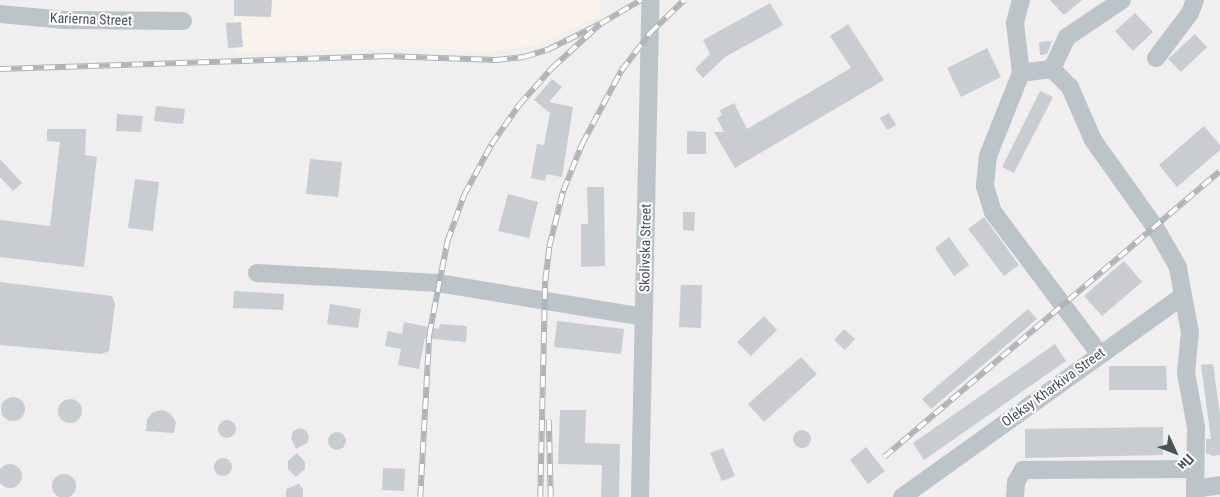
<!DOCTYPE html>
<meta charset="utf-8">
<style>
body{margin:0}
#map{position:relative;width:1220px;height:497px;overflow:hidden;background:#f0eeee;font-family:"Roboto Condensed",sans-serif}
div>[style]{position:absolute}
[style*='--x']{left:calc(var(--x)*1px);top:calc(var(--y)*1px);width:calc(var(--w)*1px);rotate:calc(var(--a)*1deg)}
.commercial>*{inset:0;background:#f9f3e9}
.building>*{inset:0;background:#c9ccd0}
.round{border-radius:50%}
.minor>*{height:18px;margin:-9px;padding:0 9px;transform-origin:9px;border-radius:9px;background:#bbc4c9}
.rail>*{height:5.5px;margin-top:-2.75px;transform-origin:0;background:repeating-linear-gradient(90deg,#fff 0 11px,#b1b4b7 0 22px);box-sizing:border-box;border-block:1px solid #b1b4b7}
span{translate:-50% -50%;white-space:nowrap;text-align:center;line-height:1.15;-webkit-text-stroke:4px #fff;paint-order:stroke}
.street-label{font-size:14px;color:#485359}
.north{position:absolute;left:1150px;top:427px;width:50px;height:50px;-webkit-text-stroke:4px #fff;paint-order:stroke;rotate:133deg;font-size:14px;font-weight:700;line-height:20px;text-align:center;color:#485359}
.north::after{content:'';display:block;margin:auto;width:18px;height:22px;background:#485359;clip-path:polygon(50% 0,100% 100%,50% 72%,0 100%)}
</style>
<div id="map">
<div class="commercial">
<i style="clip-path:polygon(234px 0,600px 0,599px 17px,538px 45px,489px 52px,422px 48px,234px 52px)"></i>
</div>
<div class="building">
<i style="clip-path:polygon(234px 0,272px 0,271px 17px,234px 16px)"></i>
<i style="clip-path:polygon(1050px 0,1082px 0,1064px 15px)"></i>
<i style="clip-path:polygon(770px 3px,783px 25px,725px 57px,703px 78px,695px 69px,710px 54px,703px 40px)"></i>
<i style="clip-path:polygon(1135px 13px,1153px 32px,1133px 51px,1115px 31px)"></i>
<i style="clip-path:polygon(241px 22px,243px 47px,228px 48px,226px 23px)"></i>
<i style="clip-path:polygon(848px 24px,884px 80px,735px 168px,714px 132px,724px 132px,717px 118px,722px 115px,720px 110px,734px 103px,747px 129px,851px 68px,830px 36px)"></i>
<i style="clip-path:polygon(1195px 34px,1207px 47px,1181px 72px,1168px 59px)"></i>
<i style="clip-path:polygon(1052px 41px,1047px 54px,1040px 55px,1039px 42px)"></i>
<i style="clip-path:polygon(987px 48px,1001px 77px,961px 97px,947px 68px)"></i>
<i style="clip-path:polygon(552px 79px,562px 87px,549px 102px,573px 107px,562px 177px,546px 174px,545px 181px,531px 178px,537px 144px,544px 145px,550px 113px,534px 100px)"></i>
<i style="clip-path:polygon(1040px 91px,1053px 97px,1014px 173px,1002px 167px)"></i>
<i style="clip-path:polygon(156px 106px,185px 109px,183px 124px,154px 121px)"></i>
<i style="clip-path:polygon(889px 113px,896px 125px,887px 130px,880px 118px)"></i>
<i style="clip-path:polygon(117px 114px,143px 116px,141px 132px,116px 131px)"></i>
<i style="clip-path:polygon(1204px 126px,1220px 145px,1220px 150px,1177px 187px,1159px 165px)"></i>
<i style="clip-path:polygon(47px 129px,86px 129px,85px 155px,97px 157px,84px 267px,0 257px,0 220px,50px 226px,60px 142px,47px 141px)"></i>
<i style="clip-path:polygon(687px 131px,706px 132px,706px 154px,687px 154px)"></i>
<i style="clip-path:polygon(0 159px,22px 183px,13px 191px,0 177px)"></i>
<i style="clip-path:polygon(310px 159px,342px 162px,338px 197px,306px 194px)"></i>
<i style="clip-path:polygon(135px 179px,159px 182px,153px 231px,128px 228px)"></i>
<i style="clip-path:polygon(587px 187px,604px 187px,605px 266px,581px 267px,581px 224px,588px 224px)"></i>
<i style="clip-path:polygon(508px 194px,538px 202px,529px 238px,498px 231px)"></i>
<i style="clip-path:polygon(683px 212px,695px 212px,694px 231px,683px 230px)"></i>
<i style="clip-path:polygon(984px 217px,1019px 265px,1004px 276px,968px 229px)"></i>
<i style="clip-path:polygon(949px 237px,969px 265px,954px 276px,935px 248px)"></i>
<i style="clip-path:polygon(1124px 261px,1142px 282px,1102px 316px,1084px 296px)"></i>
<i style="clip-path:polygon(0 282px,112px 296px,115px 304px,109px 351px,101px 354px,0 345px)"></i>
<i style="clip-path:polygon(681px 285px,702px 285px,701px 328px,679px 327px)"></i>
<i style="clip-path:polygon(234px 291px,284px 294px,283px 310px,233px 308px)"></i>
<i style="clip-path:polygon(330px 304px,361px 309px,358px 328px,327px 324px)"></i>
<i style="clip-path:polygon(1028px 309px,1037px 319px,931px 409px,922px 399px)"></i>
<i style="clip-path:polygon(764px 316px,777px 330px,751px 356px,737px 342px)"></i>
<i style="clip-path:polygon(557px 321px,624px 329px,621px 354px,554px 347px)"></i>
<i style="clip-path:polygon(404px 322px,439px 329px,440px 324px,467px 326px,466px 342px,425px 338px,419px 369px,398px 365px,401px 349px,385px 346px,388px 331px,402px 334px)"></i>
<i style="clip-path:polygon(844px 329px,855px 339px,845px 350px,834px 340px)"></i>
<i style="clip-path:polygon(1055px 344px,1066px 361px,924px 460px,913px 443px)"></i>
<i style="clip-path:polygon(801px 357px,817px 374px,764px 422px,748px 404px)"></i>
<i style="clip-path:polygon(1213px 364px,1220px 415px,1220px 455px,1213px 456px,1206px 453px,1206px 439px,1211px 439px,1201px 365px)"></i>
<i style="clip-path:polygon(1109px 366px,1166px 366px,1167px 390px,1109px 390px)"></i>
<i class="round" style="left:1px;top:397px;width:24px;height:24px"></i>
<i class="round" style="left:58px;top:399px;width:24px;height:24px"></i>
<i style="clip-path:polygon(163px 410px,171px 414px,176px 422px,174px 433px,146px 431px,147px 419px,153px 412px)"></i>
<i style="clip-path:polygon(560px 410px,586px 410px,585px 443px,620px 444px,619px 497px,601px 497px,602px 465px,558px 464px)"></i>
<i class="round" style="left:218px;top:420px;width:18px;height:18px"></i>
<i style="clip-path:polygon(1163px 427px,1163px 455px,1025px 458px,1025px 429px)"></i>
<i style="clip-path:polygon(299px 428px,306px 430px,309px 437px,307px 443px,296px 449px,291px 438px,293px 431px)"></i>
<i class="round" style="left:793px;top:430px;width:18px;height:18px"></i>
<i class="round" style="left:328px;top:432px;width:18px;height:18px"></i>
<i style="clip-path:polygon(866px 447px,885px 471px,868px 484px,850px 460px)"></i>
<i style="clip-path:polygon(723px 448px,735px 476px,722px 481px,710px 453px)"></i>
<i style="clip-path:polygon(297px 453px,305px 462px,305px 469px,296px 477px,288px 469px,288px 461px)"></i>
<i class="round" style="left:214px;top:458px;width:18px;height:18px"></i>
<i class="round" style="left:-2px;top:464px;width:24px;height:24px"></i>
<i style="clip-path:polygon(383px 468px,405px 469px,404px 491px,382px 490px)"></i>
<i class="round" style="left:52px;top:474px;width:24px;height:24px"></i>
<i style="clip-path:polygon(299px 484px,303px 489px,303px 497px,286px 497px,286px 489px)"></i>
</div>
<div class="minor">
<i style="--x:1021;--y:0;--w:24;--a:105"></i>
<i style="--x:1015;--y:23;--w:50;--a:83.2"></i>
<i style="--x:1021;--y:73;--w:89;--a:111.7"></i>
<i style="--x:988;--y:156;--w:30;--a:96"></i>
<i style="--x:985;--y:186;--w:27;--a:73"></i>
<i style="--x:993;--y:212;--w:176;--a:53.1"></i>
<i style="--x:0;--y:14;--w:65;--a:5.3"></i>
<i style="--x:65;--y:20;--w:118;--a:0.5"></i>
<i style="--x:1156;--y:58;--w:56;--a:-52.9"></i>
<i style="--x:1190;--y:13;--w:14;--a:-69"></i>
<i style="--x:1052;--y:69;--w:35;--a:-65"></i>
<i style="--x:1067;--y:37;--w:66;--a:-33.9"></i>
<i style="--x:257;--y:273;--w:181;--a:3.2"></i>
<i style="--x:438;--y:283;--w:208;--a:9.4"></i>
<i style="--x:1183;--y:296;--w:36;--a:79"></i>
<i style="--x:1190;--y:331;--w:42;--a:95.4"></i>
<i style="--x:1186;--y:373;--w:55;--a:79.5"></i>
<i style="--x:1196;--y:427;--w:70;--a:90.8"></i>
<i style="--x:1195;--y:489;--w:25;--a:-9"></i>
<i style="--x:640;--y:497;--w:497;--a:-88.8"></i>
<i style="--x:902;--y:497;--w:345;--a:-35.6"></i>
<i style="--x:1183;--y:296;--w:29;--a:-100"></i>
<i style="--x:1178;--y:267;--w:46;--a:-119.9"></i>
<i style="--x:1155;--y:227;--w:107;--a:-125.5"></i>
<i style="--x:1093;--y:140;--w:58;--a:-113.5"></i>
<i style="--x:1070;--y:87;--w:25;--a:-135"></i>
<i style="--x:1052;--y:69;--w:31;--a:173"></i>
<i style="--x:1015;--y:497;--w:15;--a:-86"></i>
<i style="--x:1016;--y:482;--w:14;--a:-60"></i>
<i style="--x:1023;--y:470;--w:172;--a:-0.3"></i>
</div>
<div class="rail">
<i style="--x:0;--y:69;--w:383;--a:-1.9"></i>
<i style="--x:383;--y:56;--w:113;--a:2"></i>
<i style="--x:496;--y:60;--w:28;--a:-6"></i>
<i style="--x:524;--y:57;--w:24;--a:-17"></i>
<i style="--x:547;--y:50;--w:59;--a:-26.1"></i>
<i style="--x:549;--y:420;--w:77;--a:88.5"></i>
<i style="--x:884;--y:457;--w:441;--a:-40.4"></i>
<i style="--x:420;--y:497;--w:162;--a:-86.8"></i>
<i style="--x:429;--y:335;--w:95;--a:-79"></i>
<i style="--x:447;--y:242;--w:50;--a:-70.1"></i>
<i style="--x:464;--y:195;--w:57;--a:-61.6"></i>
<i style="--x:491;--y:145;--w:49;--a:-55"></i>
<i style="--x:519;--y:105;--w:50;--a:-48.3"></i>
<i style="--x:552;--y:68;--w:65;--a:-42.5"></i>
<i style="--x:600;--y:24;--w:48;--a:-30.3"></i>
<i style="--x:540;--y:497;--w:216;--a:-88.7"></i>
<i style="--x:545;--y:281;--w:34;--a:-83"></i>
<i style="--x:549;--y:247;--w:58;--a:-76"></i>
<i style="--x:563;--y:191;--w:51;--a:-68"></i>
<i style="--x:582;--y:144;--w:83;--a:-61.9"></i>
<i style="--x:621;--y:71;--w:48;--a:-52.7"></i>
<i style="--x:650;--y:33;--w:47;--a:-44.1"></i>
</div>
<div class="street-label">
<span style="left:91px;top:19px;rotate:2deg">Karierna Street</span>
<span style="left:645px;top:248px;rotate:-89deg">Skolivska Street</span>
<span style="left:1053px;top:387px;rotate:-36deg">Oleksy Kharkiva Street</span>
</div>
<div class="north">Пн</div>
</div>
